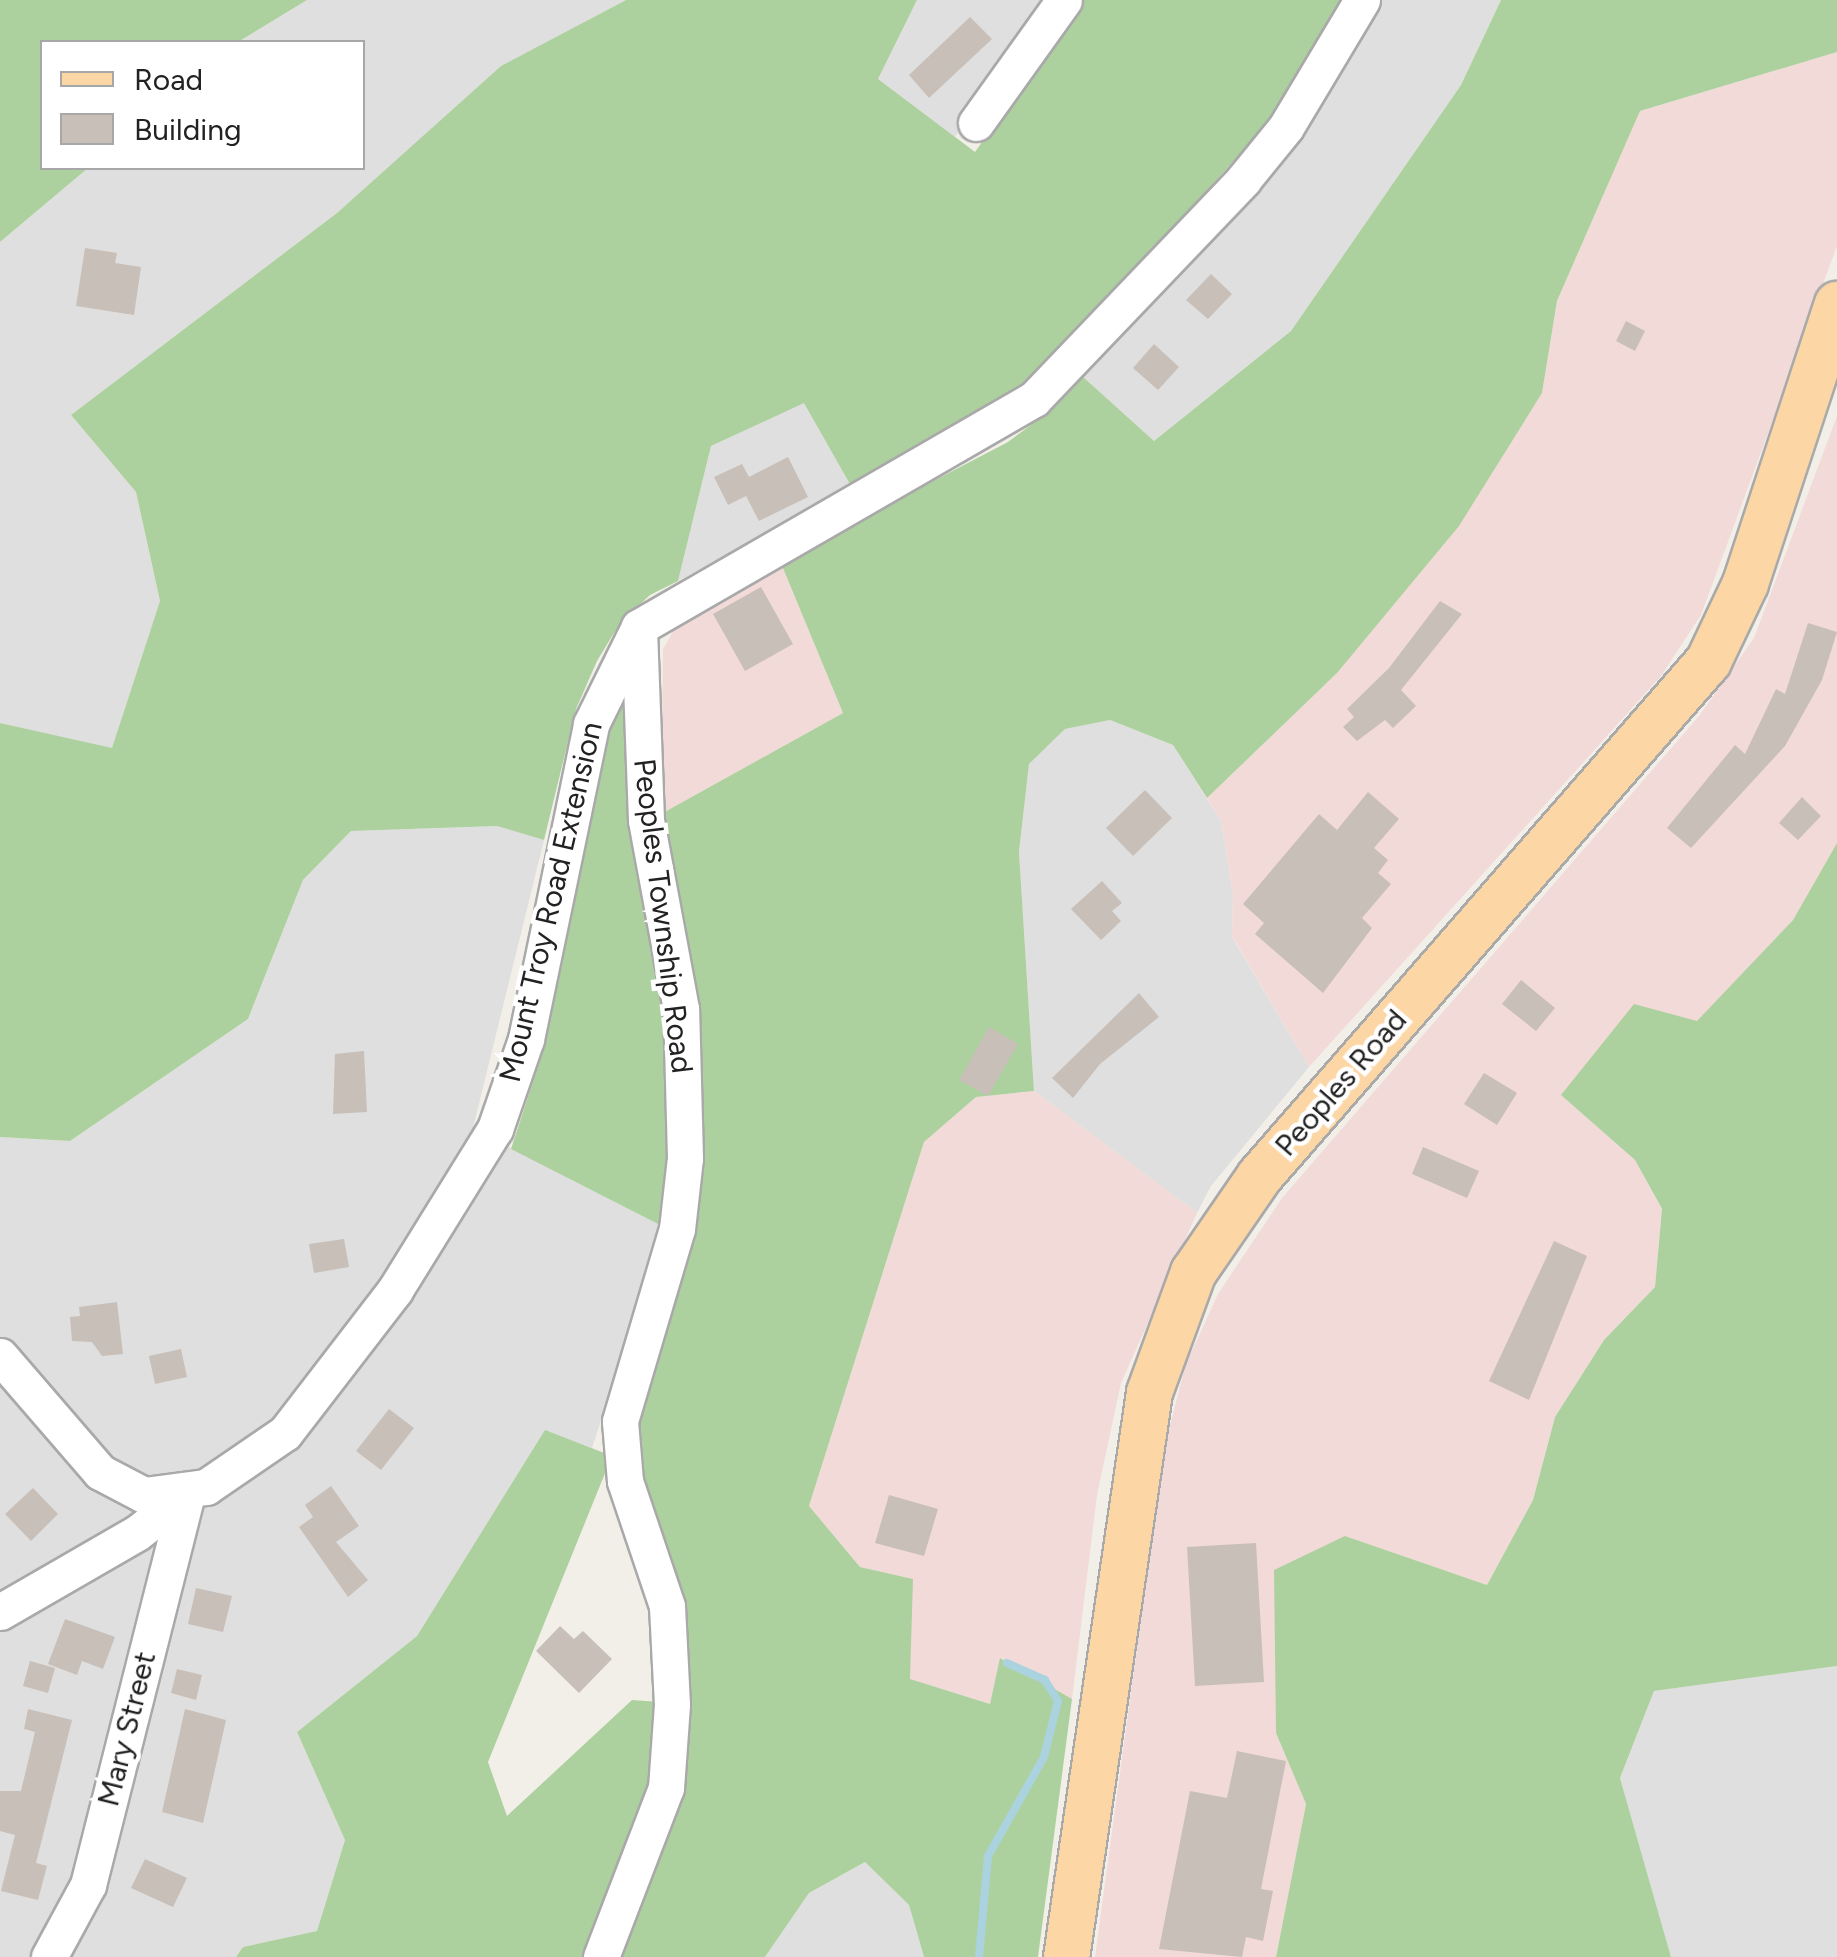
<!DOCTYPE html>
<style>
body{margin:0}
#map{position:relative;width:1837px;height:1957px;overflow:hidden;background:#f2efe9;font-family:Figtree,sans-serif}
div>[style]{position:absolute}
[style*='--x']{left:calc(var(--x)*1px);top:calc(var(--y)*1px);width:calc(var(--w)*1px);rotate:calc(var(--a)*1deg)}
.residential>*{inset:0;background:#e0dfdf}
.commercial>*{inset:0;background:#f2dad9}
.forest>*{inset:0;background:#add19e}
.stream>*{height:8px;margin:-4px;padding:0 4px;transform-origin:4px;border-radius:4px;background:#aad3df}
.building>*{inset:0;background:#c7bfb8}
.roads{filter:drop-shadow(2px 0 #a9a9a9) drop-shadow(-2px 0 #a9a9a9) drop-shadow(0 2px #a9a9a9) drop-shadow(0 -2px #a9a9a9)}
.minor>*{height:35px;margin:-17.5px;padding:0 17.5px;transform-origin:17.5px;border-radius:17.5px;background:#fff}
.major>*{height:45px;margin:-22.5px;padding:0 22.5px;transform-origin:22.5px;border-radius:22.5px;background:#fcd6a4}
span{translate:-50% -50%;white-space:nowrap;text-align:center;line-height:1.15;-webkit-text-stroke:9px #fff;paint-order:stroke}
.street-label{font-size:30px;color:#222}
.legend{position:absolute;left:40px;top:40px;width:325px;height:130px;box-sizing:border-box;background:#fff;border:2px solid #a7a7a7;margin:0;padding:12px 18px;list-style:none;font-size:30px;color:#222}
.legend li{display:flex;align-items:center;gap:20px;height:50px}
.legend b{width:50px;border:2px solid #a7a7a7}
</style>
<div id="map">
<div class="residential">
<i style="clip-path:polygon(307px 0,626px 0,501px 66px,337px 213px,71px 415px,136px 492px,160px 601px,112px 749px,0 723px,0 242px,88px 168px,362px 168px,362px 42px,238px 42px)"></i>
<i style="clip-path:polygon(917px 0,1049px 0,955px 137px,878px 79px)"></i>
<i style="clip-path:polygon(1378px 0,1501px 0,1461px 85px,1291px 331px,1154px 441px,1082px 376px,1278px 164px,1317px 112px)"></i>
<i style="clip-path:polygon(804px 402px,851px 486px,678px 581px,711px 446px)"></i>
<i style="clip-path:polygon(1110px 720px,1173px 745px,1221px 821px,1233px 894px,1232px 937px,1309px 1067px,1211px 1186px,1197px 1213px,1034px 1091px,1019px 852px,1029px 764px,1065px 729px)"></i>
<i style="clip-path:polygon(498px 826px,544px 840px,473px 1128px,664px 1227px,592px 1448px,545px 1431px,417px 1636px,297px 1732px,345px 1840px,317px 1931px,243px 1947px,236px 1957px,0 1957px,0 1137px,70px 1141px,248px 1019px,303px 880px,351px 831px)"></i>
<i style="clip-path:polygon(1837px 1666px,1837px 1957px,1671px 1957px,1620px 1778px,1654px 1691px)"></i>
<i style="clip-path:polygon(865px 1862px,909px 1905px,924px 1957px,765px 1957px,809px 1893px)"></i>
</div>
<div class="commercial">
<i style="clip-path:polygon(1837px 52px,1837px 246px,1701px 615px,1661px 676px,1309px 1067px,1232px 936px,1233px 894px,1221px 821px,1207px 798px,1337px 673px,1542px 393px,1557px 301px,1640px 111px)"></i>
<i style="clip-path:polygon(1837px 416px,1837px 843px,1793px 920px,1697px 1022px,1561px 1095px,1635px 1160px,1662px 1210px,1655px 1287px,1604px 1340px,1555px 1417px,1533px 1500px,1487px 1585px,1345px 1536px,1276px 1733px,1306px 1804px,1276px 1957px,1095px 1957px,1164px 1448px,1186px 1364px,1218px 1294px,1282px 1198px,1699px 716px,1754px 638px)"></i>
<i style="clip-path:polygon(780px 561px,843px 713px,661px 814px,663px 649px,681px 617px)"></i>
<i style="clip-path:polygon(1034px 1091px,1197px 1213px,1121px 1383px,1097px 1495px,1072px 1699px,1001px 1658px,990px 1704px,909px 1679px,912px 1579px,860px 1567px,809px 1506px,924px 1142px,976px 1097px)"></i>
</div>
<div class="forest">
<i style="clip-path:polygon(0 0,307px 0,238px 42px,42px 42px,42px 168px,88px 168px,0 242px)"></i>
<i style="clip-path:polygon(626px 0,917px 0,878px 79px,975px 152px,1084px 0,1343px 0,1267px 124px,1026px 391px,851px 486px,804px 403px,711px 446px,678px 581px,650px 595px,620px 623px,597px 661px,576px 709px,544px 840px,497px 826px,351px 831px,303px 880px,248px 1019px,70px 1141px,0 1137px,0 723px,112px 748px,160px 601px,136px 492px,71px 415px,337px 213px,501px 66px)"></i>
<i style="clip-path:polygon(1501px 0,1837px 0,1837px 52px,1640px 111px,1557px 301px,1542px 393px,1459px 526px,1337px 673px,1207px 798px,1173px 745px,1110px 720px,1065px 729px,1029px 764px,1019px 852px,1034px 1091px,976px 1097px,924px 1142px,809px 1506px,860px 1567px,913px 1579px,910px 1679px,990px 1704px,1000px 1658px,1072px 1699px,1038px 1957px,924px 1957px,909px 1905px,865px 1862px,809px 1893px,765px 1957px,613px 1957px,673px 1784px,630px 1438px,674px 1287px,661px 814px,843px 713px,780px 561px,1008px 442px,1056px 406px,1082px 376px,1154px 441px,1291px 331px,1461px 85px)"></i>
<i style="clip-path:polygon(630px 672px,673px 1087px,664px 1227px,511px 1149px,545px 1045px,607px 724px)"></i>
<i style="clip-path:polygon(1837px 843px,1837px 1666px,1654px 1691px,1620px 1778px,1671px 1957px,1276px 1957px,1306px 1804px,1276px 1733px,1274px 1570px,1345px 1536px,1487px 1585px,1533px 1500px,1555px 1417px,1604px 1340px,1655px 1287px,1662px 1209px,1635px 1160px,1561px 1095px,1634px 1004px,1697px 1021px,1793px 920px)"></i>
<i style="clip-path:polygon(545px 1430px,612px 1456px,488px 1762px,507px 1816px,632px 1700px,660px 1702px,653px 1784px,588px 1957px,236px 1957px,243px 1947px,317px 1931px,345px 1840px,297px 1732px,417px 1636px)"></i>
</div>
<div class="stream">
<i style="--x:979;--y:1957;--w:101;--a:-84.9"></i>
<i style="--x:988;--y:1856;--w:114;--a:-60.5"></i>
<i style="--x:1044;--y:1757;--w:58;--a:-76"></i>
<i style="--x:1058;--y:1701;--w:25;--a:-122"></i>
<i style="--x:1045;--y:1680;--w:42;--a:-155.9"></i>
</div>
<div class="building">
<i style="clip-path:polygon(970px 17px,992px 39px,929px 98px,909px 75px)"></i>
<i style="clip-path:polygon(85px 248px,117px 253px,115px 263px,141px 267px,134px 315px,76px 306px)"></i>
<i style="clip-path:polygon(1211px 274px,1232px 294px,1208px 319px,1186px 300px)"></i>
<i style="clip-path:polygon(1626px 321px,1645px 331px,1635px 351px,1616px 341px)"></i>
<i style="clip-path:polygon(1154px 344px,1179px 367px,1158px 390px,1133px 368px)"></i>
<i style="clip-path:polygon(788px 457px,808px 497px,759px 521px,746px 496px,728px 505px,714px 477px,742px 464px,749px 477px)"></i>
<i style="clip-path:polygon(761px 587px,793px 644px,745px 671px,713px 614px)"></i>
<i style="clip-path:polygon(1440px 601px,1462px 614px,1401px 690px,1416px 706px,1393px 728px,1385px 720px,1357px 741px,1343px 727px,1354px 717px,1347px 709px,1389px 668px)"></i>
<i style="clip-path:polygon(1808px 623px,1837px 632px,1822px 680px,1785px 746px,1691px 848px,1667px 828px,1735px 745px,1745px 754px,1776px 689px,1785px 694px)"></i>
<i style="clip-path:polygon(1145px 790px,1172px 818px,1133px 856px,1106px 828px)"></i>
<i style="clip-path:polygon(1368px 792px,1399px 819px,1374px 848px,1388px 860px,1378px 873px,1391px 884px,1362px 918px,1372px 928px,1323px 993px,1255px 934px,1264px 923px,1243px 904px,1319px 814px,1337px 830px)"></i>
<i style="clip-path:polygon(1802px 797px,1821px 816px,1798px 840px,1779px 823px)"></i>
<i style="clip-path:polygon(1102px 881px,1122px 903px,1112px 911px,1121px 921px,1101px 940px,1071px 909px)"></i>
<i style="clip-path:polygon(1521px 980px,1555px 1008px,1536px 1031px,1502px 1004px)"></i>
<i style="clip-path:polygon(1139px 993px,1159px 1017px,1100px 1064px,1073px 1098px,1052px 1078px)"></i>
<i style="clip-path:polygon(989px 1027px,1018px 1044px,988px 1096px,959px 1080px)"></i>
<i style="clip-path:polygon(364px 1051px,367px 1112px,333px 1114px,335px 1054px)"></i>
<i style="clip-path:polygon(1484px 1073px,1517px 1093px,1497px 1125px,1464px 1104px)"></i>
<i style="clip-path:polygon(1423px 1147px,1479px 1171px,1467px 1198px,1412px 1174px)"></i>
<i style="clip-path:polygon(344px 1239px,349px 1267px,314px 1273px,309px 1244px)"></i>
<i style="clip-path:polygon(1554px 1241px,1587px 1256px,1529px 1400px,1489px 1381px)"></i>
<i style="clip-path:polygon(117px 1302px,123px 1354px,102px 1356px,92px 1342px,72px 1341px,70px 1317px,80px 1316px,79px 1307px)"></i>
<i style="clip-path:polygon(181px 1349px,187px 1377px,155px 1384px,149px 1356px)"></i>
<i style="clip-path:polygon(389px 1409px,414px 1428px,381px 1470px,356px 1451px)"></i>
<i style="clip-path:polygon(331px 1486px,359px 1526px,336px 1542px,368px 1580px,348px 1597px,299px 1527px,313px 1517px,305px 1505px)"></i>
<i style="clip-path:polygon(33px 1488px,58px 1514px,31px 1541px,5px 1514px)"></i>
<i style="clip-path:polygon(889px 1495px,938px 1509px,924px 1556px,875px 1543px)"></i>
<i style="clip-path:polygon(1256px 1543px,1264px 1682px,1195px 1686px,1187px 1547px)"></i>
<i style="clip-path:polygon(196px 1588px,232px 1596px,223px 1632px,188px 1624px)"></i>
<i style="clip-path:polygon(65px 1619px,115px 1637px,103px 1669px,82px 1661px,77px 1675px,48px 1664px)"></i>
<i style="clip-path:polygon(560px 1626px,574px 1639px,583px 1631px,612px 1659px,579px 1693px,536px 1651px)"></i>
<i style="clip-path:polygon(30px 1661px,55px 1668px,48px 1693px,23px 1686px)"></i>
<i style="clip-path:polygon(177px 1669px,202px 1675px,196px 1700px,171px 1693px)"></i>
<i style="clip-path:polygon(28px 1709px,72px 1720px,36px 1863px,47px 1866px,38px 1900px,1px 1891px,15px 1835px,0 1831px,0 1791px,21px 1791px,35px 1732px,24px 1729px)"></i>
<i style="clip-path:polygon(185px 1709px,226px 1720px,203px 1823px,162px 1812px)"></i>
<i style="clip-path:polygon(1237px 1751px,1286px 1761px,1261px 1889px,1273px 1891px,1263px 1941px,1246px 1937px,1242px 1957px,1159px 1949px,1190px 1791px,1227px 1798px)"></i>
<i style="clip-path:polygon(145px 1859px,187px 1878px,173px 1907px,131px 1888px)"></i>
</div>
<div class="roads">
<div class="minor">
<i style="--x:976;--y:123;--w:151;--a:-54.4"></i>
<i style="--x:0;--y:1356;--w:153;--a:49.2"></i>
<i style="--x:100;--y:1472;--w:50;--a:27.6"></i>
<i style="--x:144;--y:1495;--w:63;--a:-7.4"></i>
<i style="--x:206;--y:1487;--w:96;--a:-34.4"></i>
<i style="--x:285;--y:1433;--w:180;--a:-52.4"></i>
<i style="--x:395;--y:1290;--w:190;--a:-58.2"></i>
<i style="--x:495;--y:1129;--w:95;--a:-71"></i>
<i style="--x:526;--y:1039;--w:322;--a:-78.3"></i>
<i style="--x:591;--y:724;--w:108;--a:-63.7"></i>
<i style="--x:639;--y:627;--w:456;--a:-30"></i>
<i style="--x:1034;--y:399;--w:303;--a:-46.3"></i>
<i style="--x:1243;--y:180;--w:68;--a:-50.9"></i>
<i style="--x:1286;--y:127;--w:148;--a:-59.1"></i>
<i style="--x:0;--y:1612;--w:158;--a:-30"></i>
<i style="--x:137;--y:1533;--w:63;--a:-38"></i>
<i style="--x:49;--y:1957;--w:82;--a:-61.6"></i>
<i style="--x:88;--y:1885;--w:403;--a:-75.8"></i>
<i style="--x:601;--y:1957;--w:181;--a:-69"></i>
<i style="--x:666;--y:1788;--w:83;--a:-85.9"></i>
<i style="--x:672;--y:1705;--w:99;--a:-92.9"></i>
<i style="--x:667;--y:1606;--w:132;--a:-108.6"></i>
<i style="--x:625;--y:1481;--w:60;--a:-94.8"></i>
<i style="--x:620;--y:1421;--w:200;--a:-73.5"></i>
<i style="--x:677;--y:1229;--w:71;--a:-83.6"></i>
<i style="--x:685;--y:1158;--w:149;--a:-91.5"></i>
<i style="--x:681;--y:1009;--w:192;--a:-100.5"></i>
<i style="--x:646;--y:820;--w:193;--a:-92.1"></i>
</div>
<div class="major">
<i style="--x:1066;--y:1957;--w:571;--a:-81.64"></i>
<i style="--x:1149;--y:1392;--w:128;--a:-69.9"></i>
<i style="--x:1193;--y:1272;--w:116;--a:-55.5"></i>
<i style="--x:1259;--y:1176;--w:683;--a:-48.92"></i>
<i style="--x:1708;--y:661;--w:86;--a:-64.6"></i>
<i style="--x:1745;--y:583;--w:294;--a:-71.8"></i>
</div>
</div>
<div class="street-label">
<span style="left:551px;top:902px;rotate:-77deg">Mount Troy Road Extension</span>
<span style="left:663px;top:916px;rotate:83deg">Peoples Township Road</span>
<span style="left:1341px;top:1083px;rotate:-49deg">Peoples Road</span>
<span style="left:127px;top:1729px;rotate:-76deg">Mary Street</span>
</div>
<ul class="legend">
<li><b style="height:12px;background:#fcd6a4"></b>Road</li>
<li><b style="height:28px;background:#c7bfb8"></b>Building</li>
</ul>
</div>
